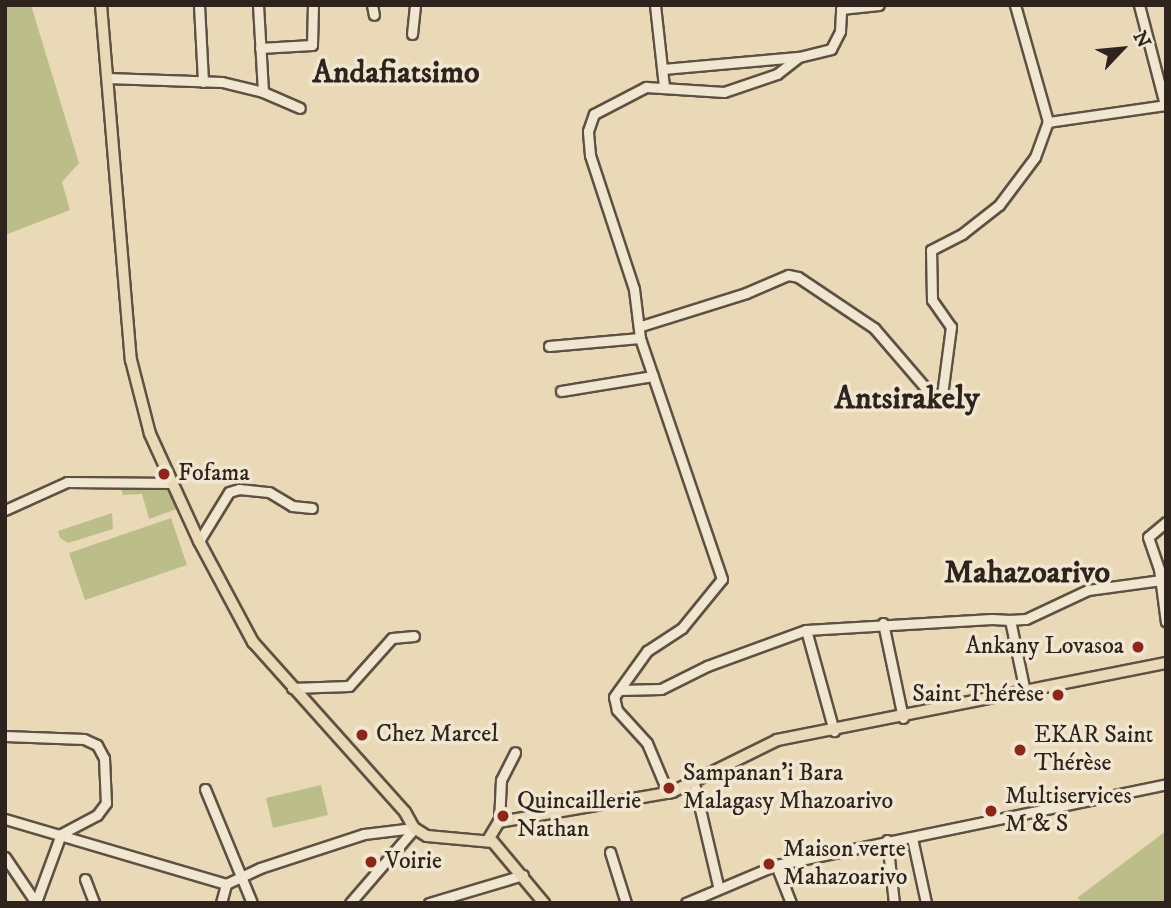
<!DOCTYPE html>
<meta charset="utf-8">
<style>
body{margin:0}
#map{position:relative;width:1171px;height:908px;overflow:hidden;background:#ead9b6;font-family:"IM FELL DW Pica",serif}
div>[style]{position:absolute}
[style*='--x']{left:calc(var(--x)*1px);top:calc(var(--y)*1px);width:calc(var(--w)*1px);rotate:calc(var(--a)*1deg)}
.green>*{inset:0;background:#bcbe8a}
.roads{filter:drop-shadow(2px 0 #5e5143) drop-shadow(-2px 0 #5e5143) drop-shadow(0 2px #5e5143) drop-shadow(0 -2px #5e5143)}
.minor>*{height:9px;margin:-4.5px;padding:0 4.5px;transform-origin:4.5px;border-radius:4.5px;background:#f1e6d0}
.major>*{height:10px;margin:-5px;padding:0 5px;transform-origin:5px;border-radius:5px;background:#ead9b6}
.dots>*{width:19px;height:19px;translate:-50% -50%;box-sizing:border-box;border:4px solid #f1e6d0;border-radius:50%}
span{translate:-50% -50%;white-space:nowrap;text-align:center;line-height:1.15;-webkit-text-stroke:7px #f1e6d0;paint-order:stroke}
.poi-label{font-size:24px;color:#2f241d}
.left{translate:0 -50%;text-align:left}
.right{translate:-100% -50%;text-align:right}
.district-label{font-size:32px;color:#2f241d;font-weight:700}
.frame{position:absolute;inset:0;border:7px solid #2f241d;pointer-events:none}
.north{position:absolute;left:1087px;top:14px;width:70px;height:70px;-webkit-text-stroke:5px #f1e6d0;paint-order:stroke;rotate:64deg;font-size:19px;font-weight:700;line-height:28px;text-align:center;color:#2f241d}
.north::after{content:'';display:block;margin:auto;width:24px;height:32px;background:#2f241d;clip-path:polygon(50% 0,100% 100%,50% 72%,0 100%)}
</style>
<div id="map">
<div class="green">
<i style="clip-path:polygon(5px 5px,31px 5px,79px 163px,62px 182px,70px 210px,5px 235px)"></i>
<i style="clip-path:polygon(120px 484px,170px 485px,180px 508px,149px 519px,142px 494px,123px 495px)"></i>
<i style="clip-path:polygon(112px 513px,113px 529px,68px 543px,60px 538px,58px 531px)"></i>
<i style="clip-path:polygon(171px 518px,187px 565px,85px 600px,69px 553px)"></i>
<i style="clip-path:polygon(321px 785px,328px 815px,273px 828px,266px 798px)"></i>
<i style="clip-path:polygon(1166px 831px,1166px 903px,1084px 903px,1077px 898px)"></i>
</div>
<div class="roads">
<div class="minor">
<i style="--x:199;--y:5;--w:77;--a:87"></i>
<i style="--x:258;--y:5;--w:87;--a:86.7"></i>
<i style="--x:372;--y:5;--w:10;--a:79"></i>
<i style="--x:655;--y:5;--w:81;--a:83.7"></i>
<i style="--x:1015;--y:5;--w:122;--a:74.2"></i>
<i style="--x:1139;--y:5;--w:103;--a:75.4"></i>
<i style="--x:412;--y:34;--w:29;--a:-84"></i>
<i style="--x:260;--y:48;--w:52;--a:-3.3"></i>
<i style="--x:312;--y:45;--w:40;--a:-88.6"></i>
<i style="--x:663;--y:69;--w:135;--a:-5.1"></i>
<i style="--x:107;--y:78;--w:115;--a:2"></i>
<i style="--x:222;--y:82;--w:42;--a:13.7"></i>
<i style="--x:263;--y:92;--w:40;--a:23.4"></i>
<i style="--x:641;--y:326;--w:110;--a:-17.4"></i>
<i style="--x:746;--y:293;--w:46;--a:-23.2"></i>
<i style="--x:788;--y:275;--w:10;--a:11"></i>
<i style="--x:798;--y:277;--w:92;--a:33.9"></i>
<i style="--x:874;--y:328;--w:86;--a:49.3"></i>
<i style="--x:930;--y:393;--w:12;--a:9"></i>
<i style="--x:942;--y:395;--w:69;--a:-82.5"></i>
<i style="--x:951;--y:327;--w:33;--a:-125"></i>
<i style="--x:932;--y:300;--w:50;--a:-91.1"></i>
<i style="--x:931;--y:250;--w:35;--a:-27"></i>
<i style="--x:962;--y:234;--w:47;--a:-38.1"></i>
<i style="--x:999;--y:205;--w:60;--a:-53.1"></i>
<i style="--x:1035;--y:157;--w:37;--a:-70"></i>
<i style="--x:1048;--y:122;--w:119;--a:-8.2"></i>
<i style="--x:549;--y:346;--w:91;--a:-5"></i>
<i style="--x:561;--y:391;--w:93;--a:-9.3"></i>
<i style="--x:5;--y:510;--w:68;--a:-24.3"></i>
<i style="--x:67;--y:482;--w:106;--a:0.5"></i>
<i style="--x:1166;--y:522;--w:23;--a:140"></i>
<i style="--x:1148;--y:537;--w:34;--a:71"></i>
<i style="--x:1159;--y:569;--w:53;--a:82.5"></i>
<i style="--x:199;--y:541;--w:57;--a:-58.5"></i>
<i style="--x:229;--y:492;--w:10;--a:-17"></i>
<i style="--x:239;--y:489;--w:30;--a:6"></i>
<i style="--x:269;--y:492;--w:27;--a:31"></i>
<i style="--x:292;--y:506;--w:20;--a:6"></i>
<i style="--x:1010;--y:620;--w:16;--a:-4"></i>
<i style="--x:1026;--y:619;--w:68;--a:-25.1"></i>
<i style="--x:1088;--y:590;--w:74;--a:-7.8"></i>
<i style="--x:883;--y:623;--w:97;--a:78.1"></i>
<i style="--x:806;--y:630;--w:105;--a:74.5"></i>
<i style="--x:292;--y:688;--w:57;--a:-2"></i>
<i style="--x:349;--y:686;--w:64;--a:-48.1"></i>
<i style="--x:392;--y:638;--w:22;--a:-5"></i>
<i style="--x:619;--y:690;--w:42;--a:-1.4"></i>
<i style="--x:661;--y:689;--w:51;--a:-26.6"></i>
<i style="--x:707;--y:666;--w:105;--a:-20"></i>
<i style="--x:806;--y:630;--w:186;--a:-3.4"></i>
<i style="--x:992;--y:619;--w:18;--a:3"></i>
<i style="--x:1010;--y:620;--w:74;--a:78.2"></i>
<i style="--x:5;--y:736;--w:79;--a:2.2"></i>
<i style="--x:84;--y:739;--w:14;--a:25"></i>
<i style="--x:97;--y:745;--w:15;--a:62"></i>
<i style="--x:104;--y:758;--w:45;--a:87.5"></i>
<i style="--x:106;--y:803;--w:15;--a:127"></i>
<i style="--x:97;--y:815;--w:41;--a:152.2"></i>
<i style="--x:61;--y:834;--w:72;--a:110.2"></i>
<i style="--x:693;--y:779;--w:110;--a:76.8"></i>
<i style="--x:205;--y:789;--w:123;--a:67.6"></i>
<i style="--x:668;--y:793;--w:54;--a:-112.8"></i>
<i style="--x:647;--y:743;--w:45;--a:-132.3"></i>
<i style="--x:617;--y:710;--w:13;--a:-103"></i>
<i style="--x:614;--y:697;--w:57;--a:-54.3"></i>
<i style="--x:647;--y:651;--w:42;--a:-33.3"></i>
<i style="--x:682;--y:628;--w:63;--a:-50.8"></i>
<i style="--x:722;--y:579;--w:255;--a:-108.8"></i>
<i style="--x:640;--y:338;--w:49;--a:-97"></i>
<i style="--x:634;--y:289;--w:141;--a:-108.2"></i>
<i style="--x:590;--y:155;--w:24;--a:-95"></i>
<i style="--x:588;--y:131;--w:18;--a:-71"></i>
<i style="--x:594;--y:114;--w:59;--a:-27.4"></i>
<i style="--x:646;--y:87;--w:78;--a:3.7"></i>
<i style="--x:724;--y:92;--w:56;--a:-18.8"></i>
<i style="--x:777;--y:74;--w:28;--a:-38"></i>
<i style="--x:799;--y:57;--w:33;--a:-14"></i>
<i style="--x:831;--y:49;--w:20;--a:-63"></i>
<i style="--x:840;--y:31;--w:22;--a:-87"></i>
<i style="--x:841;--y:9;--w:38;--a:-6"></i>
<i style="--x:5;--y:819;--w:230;--a:16.4"></i>
<i style="--x:499;--y:822;--w:42;--a:-87.3"></i>
<i style="--x:501;--y:780;--w:31;--a:-63"></i>
<i style="--x:912;--y:838;--w:66;--a:77.8"></i>
<i style="--x:887;--y:840;--w:63;--a:83.7"></i>
<i style="--x:610;--y:852;--w:53;--a:72.6"></i>
<i style="--x:5;--y:857;--w:55;--a:56"></i>
<i style="--x:776;--y:865;--w:41;--a:68.5"></i>
<i style="--x:85;--y:879;--w:26;--a:69"></i>
<i style="--x:221;--y:903;--w:20;--a:-75"></i>
<i style="--x:226;--y:884;--w:38;--a:-25"></i>
<i style="--x:260;--y:868;--w:109;--a:-18.1"></i>
<i style="--x:364;--y:834;--w:50;--a:-6.8"></i>
<i style="--x:350;--y:903;--w:96;--a:-49.2"></i>
<i style="--x:429;--y:903;--w:98;--a:-16.6"></i>
<i style="--x:686;--y:903;--w:98;--a:-22.9"></i>
<i style="--x:776;--y:865;--w:398;--a:-11.7"></i>
</div>
<div class="major">
<i style="--x:101;--y:5;--w:356;--a:85.2"></i>
<i style="--x:131;--y:360;--w:76;--a:75.6"></i>
<i style="--x:150;--y:434;--w:118;--a:65.4"></i>
<i style="--x:199;--y:541;--w:115;--a:61.9"></i>
<i style="--x:253;--y:642;--w:228;--a:48.2"></i>
<i style="--x:405;--y:812;--w:18;--a:61"></i>
<i style="--x:414;--y:828;--w:15;--a:32"></i>
<i style="--x:427;--y:836;--w:66;--a:5.2"></i>
<i style="--x:493;--y:842;--w:80;--a:50.1"></i>
<i style="--x:488;--y:840;--w:21;--a:-59"></i>
<i style="--x:499;--y:822;--w:176;--a:-9.8"></i>
<i style="--x:672;--y:792;--w:117;--a:-26.3"></i>
<i style="--x:777;--y:740;--w:397;--a:-11.2"></i>
</div>
</div>
<div class="dots">
<i style="left:164px;top:474px;background:#8f2418"></i>
<i style="left:1138px;top:647px;background:#8f2418"></i>
<i style="left:1058px;top:695px;background:#8f2418"></i>
<i style="left:362px;top:735px;background:#8f2418"></i>
<i style="left:1020px;top:750px;background:#8f2418"></i>
<i style="left:669px;top:788px;background:#8f2418"></i>
<i style="left:991px;top:811px;background:#8f2418"></i>
<i style="left:503px;top:816px;background:#8f2418"></i>
<i style="left:371px;top:862px;background:#8f2418"></i>
<i style="left:769px;top:864px;background:#8f2418"></i>
</div>
<div class="poi-label">
<span class="left" style="left:178px;top:474px">Fofama</span>
<span class="right" style="left:1124px;top:647px">Ankany Lovasoa</span>
<span class="right" style="left:1044px;top:695px">Saint Thérèse</span>
<span class="left" style="left:376px;top:735px">Chez Marcel</span>
<span class="left" style="left:1034px;top:750px">EKAR Saint<br>Thérèse</span>
<span class="left" style="left:683px;top:788px">Sampanan'i Bara<br>Malagasy Mhazoarivo</span>
<span class="left" style="left:1005px;top:811px">Multiservices<br>M &amp; S</span>
<span class="left" style="left:517px;top:816px">Quincaillerie<br>Nathan</span>
<span class="left" style="left:783px;top:864px">Maison verte<br>Mahazoarivo</span>
<span class="left" style="left:385px;top:862px">Voirie</span>
</div>
<div class="district-label">
<span style="left:396px;top:73px">Andafiatsimo</span>
<span style="left:907px;top:399px">Antsirakely</span>
<span style="left:1027px;top:573px">Mahazoarivo</span>
</div>
<div class="frame"></div>
<div class="north">N</div>
</div>
